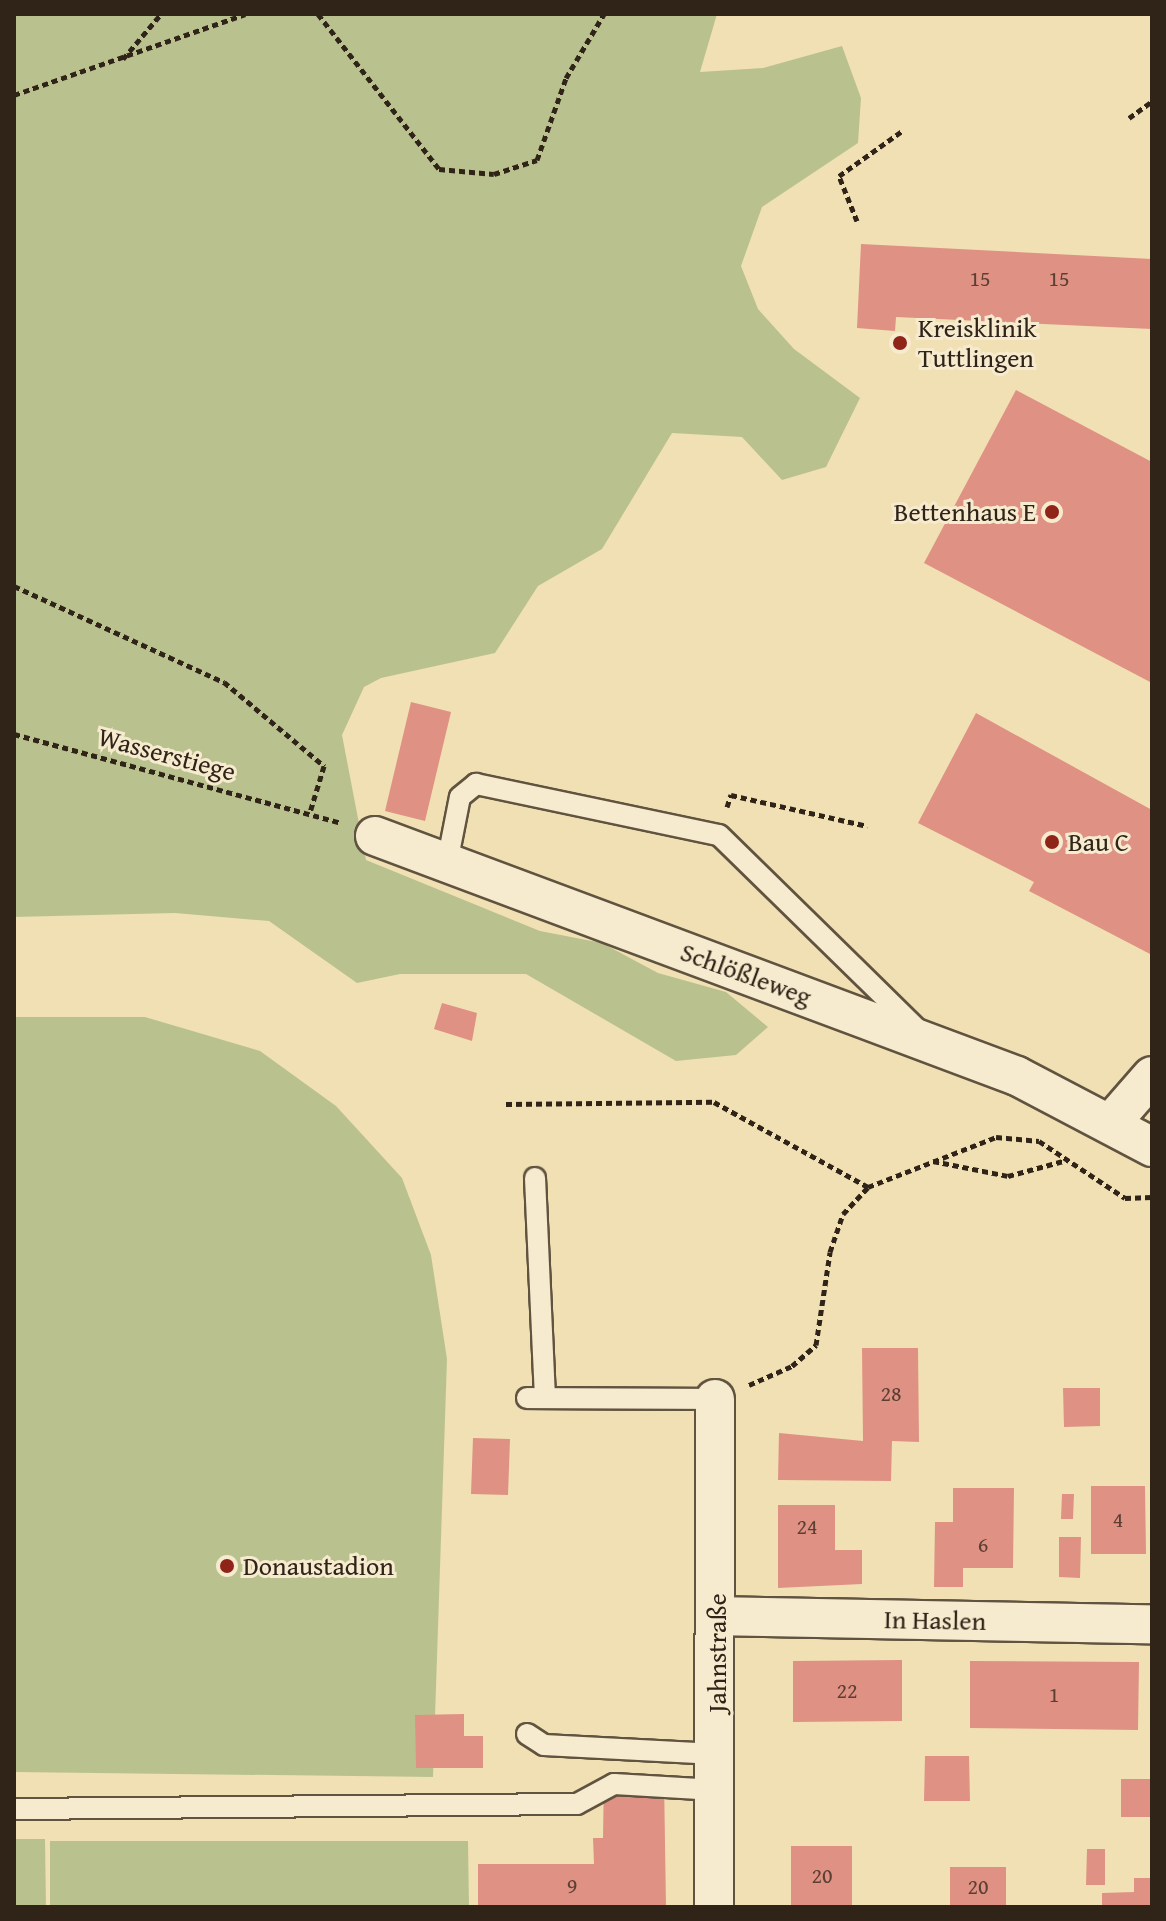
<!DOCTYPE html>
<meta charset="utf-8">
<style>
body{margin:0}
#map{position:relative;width:1166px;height:1921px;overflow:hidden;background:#f1e0b3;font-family:"Gentium Book Plus",serif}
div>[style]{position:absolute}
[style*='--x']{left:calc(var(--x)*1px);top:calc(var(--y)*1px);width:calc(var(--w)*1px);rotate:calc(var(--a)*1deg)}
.green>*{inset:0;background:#b9c28e}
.building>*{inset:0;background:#df9184}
.path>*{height:5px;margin-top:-2.5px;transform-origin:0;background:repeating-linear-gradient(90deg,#302419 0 6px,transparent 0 10px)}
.roads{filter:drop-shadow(2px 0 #605340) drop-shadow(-2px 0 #605340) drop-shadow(0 2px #605340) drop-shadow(0 -2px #605340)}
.service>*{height:20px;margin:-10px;padding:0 10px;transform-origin:10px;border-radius:10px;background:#f6ebce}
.minor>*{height:38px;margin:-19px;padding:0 19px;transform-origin:19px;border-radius:19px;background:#f6ebce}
.dots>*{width:22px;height:22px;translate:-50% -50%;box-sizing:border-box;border:4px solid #f6ebce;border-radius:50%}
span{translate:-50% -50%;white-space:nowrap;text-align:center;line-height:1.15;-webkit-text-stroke:6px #f6ebce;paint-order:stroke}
.number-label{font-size:22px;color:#5c3f34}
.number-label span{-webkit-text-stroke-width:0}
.poi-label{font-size:26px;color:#302419}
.left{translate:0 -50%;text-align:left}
.right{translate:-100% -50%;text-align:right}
.street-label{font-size:26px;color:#302419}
.frame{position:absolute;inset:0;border:16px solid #302419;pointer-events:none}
</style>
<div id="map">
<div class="green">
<i style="clip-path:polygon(14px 14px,717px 14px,700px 72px,763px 68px,842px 46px,861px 98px,858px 143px,762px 207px,741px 266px,758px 309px,794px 349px,860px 398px,826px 467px,782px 480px,742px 437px,672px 433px,602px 549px,538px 586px,495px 653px,381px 678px,364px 687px,342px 735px,366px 860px,540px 931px,602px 943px,658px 973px,726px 992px,768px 1027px,736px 1055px,676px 1061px,526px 974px,400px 974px,357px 983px,269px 921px,175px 913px,14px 917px)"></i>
<i style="clip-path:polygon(14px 1017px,145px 1017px,260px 1051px,336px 1106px,402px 1178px,431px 1255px,447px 1359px,433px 1777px,14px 1772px)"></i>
<i style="clip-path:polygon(14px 1839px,45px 1839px,46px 1907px,14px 1907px)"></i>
<i style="clip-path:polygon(50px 1841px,468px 1841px,469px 1907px,50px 1907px)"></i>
</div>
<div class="building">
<i style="clip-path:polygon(861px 244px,1152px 259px,1152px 329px,896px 317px,895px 331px,857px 328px)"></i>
<i style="clip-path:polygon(1016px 390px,1152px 462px,1152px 683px,924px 563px)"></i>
<i style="clip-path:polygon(411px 702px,451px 712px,425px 821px,385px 811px)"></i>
<i style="clip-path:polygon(976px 713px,1152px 810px,1152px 955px,1029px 891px,1034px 882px,918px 823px)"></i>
<i style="clip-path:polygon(442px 1003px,477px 1013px,472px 1041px,434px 1029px)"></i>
<i style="clip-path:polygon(862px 1348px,918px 1348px,919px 1442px,892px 1441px,891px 1481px,778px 1480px,779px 1433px,863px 1441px)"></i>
<i style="clip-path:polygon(1063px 1388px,1100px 1388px,1100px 1426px,1064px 1427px)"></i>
<i style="clip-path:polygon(473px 1438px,510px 1439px,508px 1495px,471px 1494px)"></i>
<i style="clip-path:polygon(1091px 1486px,1145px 1486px,1146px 1554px,1091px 1554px)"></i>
<i style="clip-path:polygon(953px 1488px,1014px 1488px,1013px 1568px,963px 1568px,963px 1587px,934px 1587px,935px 1522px,953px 1522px)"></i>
<i style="clip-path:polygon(1062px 1494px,1074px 1494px,1073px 1519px,1061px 1519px)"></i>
<i style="clip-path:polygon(778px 1505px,835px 1505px,835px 1550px,862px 1550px,862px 1584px,778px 1588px)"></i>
<i style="clip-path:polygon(1059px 1537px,1081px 1537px,1080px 1578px,1059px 1577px)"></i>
<i style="clip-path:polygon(902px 1660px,902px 1721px,793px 1722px,793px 1661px)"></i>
<i style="clip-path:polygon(970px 1661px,1139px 1662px,1138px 1730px,970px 1728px)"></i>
<i style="clip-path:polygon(464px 1714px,464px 1736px,483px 1736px,483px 1768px,416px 1768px,415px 1715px)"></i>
<i style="clip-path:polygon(925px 1756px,969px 1756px,970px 1801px,924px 1801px)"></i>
<i style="clip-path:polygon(604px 1775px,664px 1779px,666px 1907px,478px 1907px,478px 1864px,594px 1864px,593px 1838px,603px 1838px)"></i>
<i style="clip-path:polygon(1121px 1779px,1152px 1779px,1152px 1817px,1121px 1817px)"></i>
<i style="clip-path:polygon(791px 1846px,852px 1846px,852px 1907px,791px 1907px)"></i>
<i style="clip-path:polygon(1087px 1849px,1105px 1849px,1105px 1885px,1086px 1885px)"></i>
<i style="clip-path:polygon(950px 1867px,1006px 1867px,1006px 1907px,950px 1907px)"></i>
<i style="clip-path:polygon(1134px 1878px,1152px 1878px,1152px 1907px,1102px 1907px,1102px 1893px,1134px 1892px)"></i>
</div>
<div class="path">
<i style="--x:318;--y:14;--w:197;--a:52"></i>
<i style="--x:439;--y:169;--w:55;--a:5.2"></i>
<i style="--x:494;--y:174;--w:45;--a:-18"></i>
<i style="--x:537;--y:160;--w:87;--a:-70.5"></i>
<i style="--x:566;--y:78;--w:74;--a:-59.3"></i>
<i style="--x:123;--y:59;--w:59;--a:-49.8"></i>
<i style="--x:14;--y:95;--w:245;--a:-19.3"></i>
<i style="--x:1129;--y:118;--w:29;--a:-36"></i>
<i style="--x:857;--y:221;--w:48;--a:-111.8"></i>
<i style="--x:839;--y:176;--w:77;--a:-35.5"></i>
<i style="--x:14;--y:586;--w:231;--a:24.6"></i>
<i style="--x:224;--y:682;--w:131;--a:40"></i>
<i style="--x:324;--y:766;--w:48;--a:106.9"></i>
<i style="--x:14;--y:734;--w:339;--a:15.2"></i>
<i style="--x:727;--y:807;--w:13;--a:-72"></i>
<i style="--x:731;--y:795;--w:140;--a:12.8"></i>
<i style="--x:506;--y:1104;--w:208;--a:-0.6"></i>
<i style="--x:714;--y:1102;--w:176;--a:28.9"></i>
<i style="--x:933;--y:1161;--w:76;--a:11.3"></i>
<i style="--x:1008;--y:1176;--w:61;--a:-15.2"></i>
<i style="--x:749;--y:1385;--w:47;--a:-23.8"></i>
<i style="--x:792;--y:1366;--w:32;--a:-41"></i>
<i style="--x:816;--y:1345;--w:94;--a:-81.4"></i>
<i style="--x:830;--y:1252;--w:40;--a:-71.1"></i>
<i style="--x:843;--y:1214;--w:37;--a:-47"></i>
<i style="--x:868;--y:1187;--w:137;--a:-21.3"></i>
<i style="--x:996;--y:1137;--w:43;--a:5.3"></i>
<i style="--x:1039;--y:1141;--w:103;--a:33.5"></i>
<i style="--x:1125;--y:1198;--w:27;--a:-2"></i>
</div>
<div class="roads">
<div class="service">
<i style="--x:447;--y:863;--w:67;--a:-78.9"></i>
<i style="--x:460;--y:797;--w:21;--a:-39"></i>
<i style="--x:476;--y:784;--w:248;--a:11.9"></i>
<i style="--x:719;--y:835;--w:277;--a:44.4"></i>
<i style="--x:535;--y:1178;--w:218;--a:87.4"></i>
<i style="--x:527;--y:1398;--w:188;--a:0.3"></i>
<i style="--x:527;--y:1734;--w:20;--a:33"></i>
<i style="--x:544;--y:1745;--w:172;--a:3"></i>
<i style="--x:14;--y:1809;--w:563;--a:-0.51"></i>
<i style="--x:577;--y:1804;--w:42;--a:-28.4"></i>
<i style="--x:614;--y:1784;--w:102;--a:3.4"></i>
</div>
<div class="minor">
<i style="--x:375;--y:836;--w:685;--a:20.5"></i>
<i style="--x:1017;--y:1076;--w:153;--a:27.7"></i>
<i style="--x:1111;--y:1123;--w:62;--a:-48.9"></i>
<i style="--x:718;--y:1616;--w:434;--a:1.1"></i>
<i style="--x:714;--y:1907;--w:508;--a:-89.89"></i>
</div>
</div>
<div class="dots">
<i style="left:900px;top:343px;background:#8f2418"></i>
<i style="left:1052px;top:512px;background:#8f2418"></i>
<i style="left:1052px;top:842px;background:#8f2418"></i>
<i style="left:227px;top:1566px;background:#8f2418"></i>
</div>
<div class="number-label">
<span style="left:980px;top:279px">15</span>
<span style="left:1059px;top:279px">15</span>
<span style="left:891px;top:1394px">28</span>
<span style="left:1118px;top:1520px">4</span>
<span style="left:807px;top:1527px">24</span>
<span style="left:983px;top:1545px">6</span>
<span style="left:847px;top:1691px">22</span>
<span style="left:1054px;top:1695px">1</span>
<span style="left:822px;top:1876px">20</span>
<span style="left:572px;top:1886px">9</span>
<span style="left:978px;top:1887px">20</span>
</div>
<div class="poi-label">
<span class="left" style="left:918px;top:343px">Kreisklinik<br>Tuttlingen</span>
<span class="right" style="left:1036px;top:512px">Bettenhaus E</span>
<span class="left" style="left:1068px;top:842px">Bau C</span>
<span class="left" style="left:243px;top:1566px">Donaustadion</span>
</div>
<div class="street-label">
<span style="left:167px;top:754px;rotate:15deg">Wasserstiege</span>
<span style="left:746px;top:974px;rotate:20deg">Schlößleweg</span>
<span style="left:935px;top:1620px;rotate:1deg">In Haslen</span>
<span style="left:717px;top:1653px;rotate:-90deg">Jahnstraße</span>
</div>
<div class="frame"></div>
</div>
